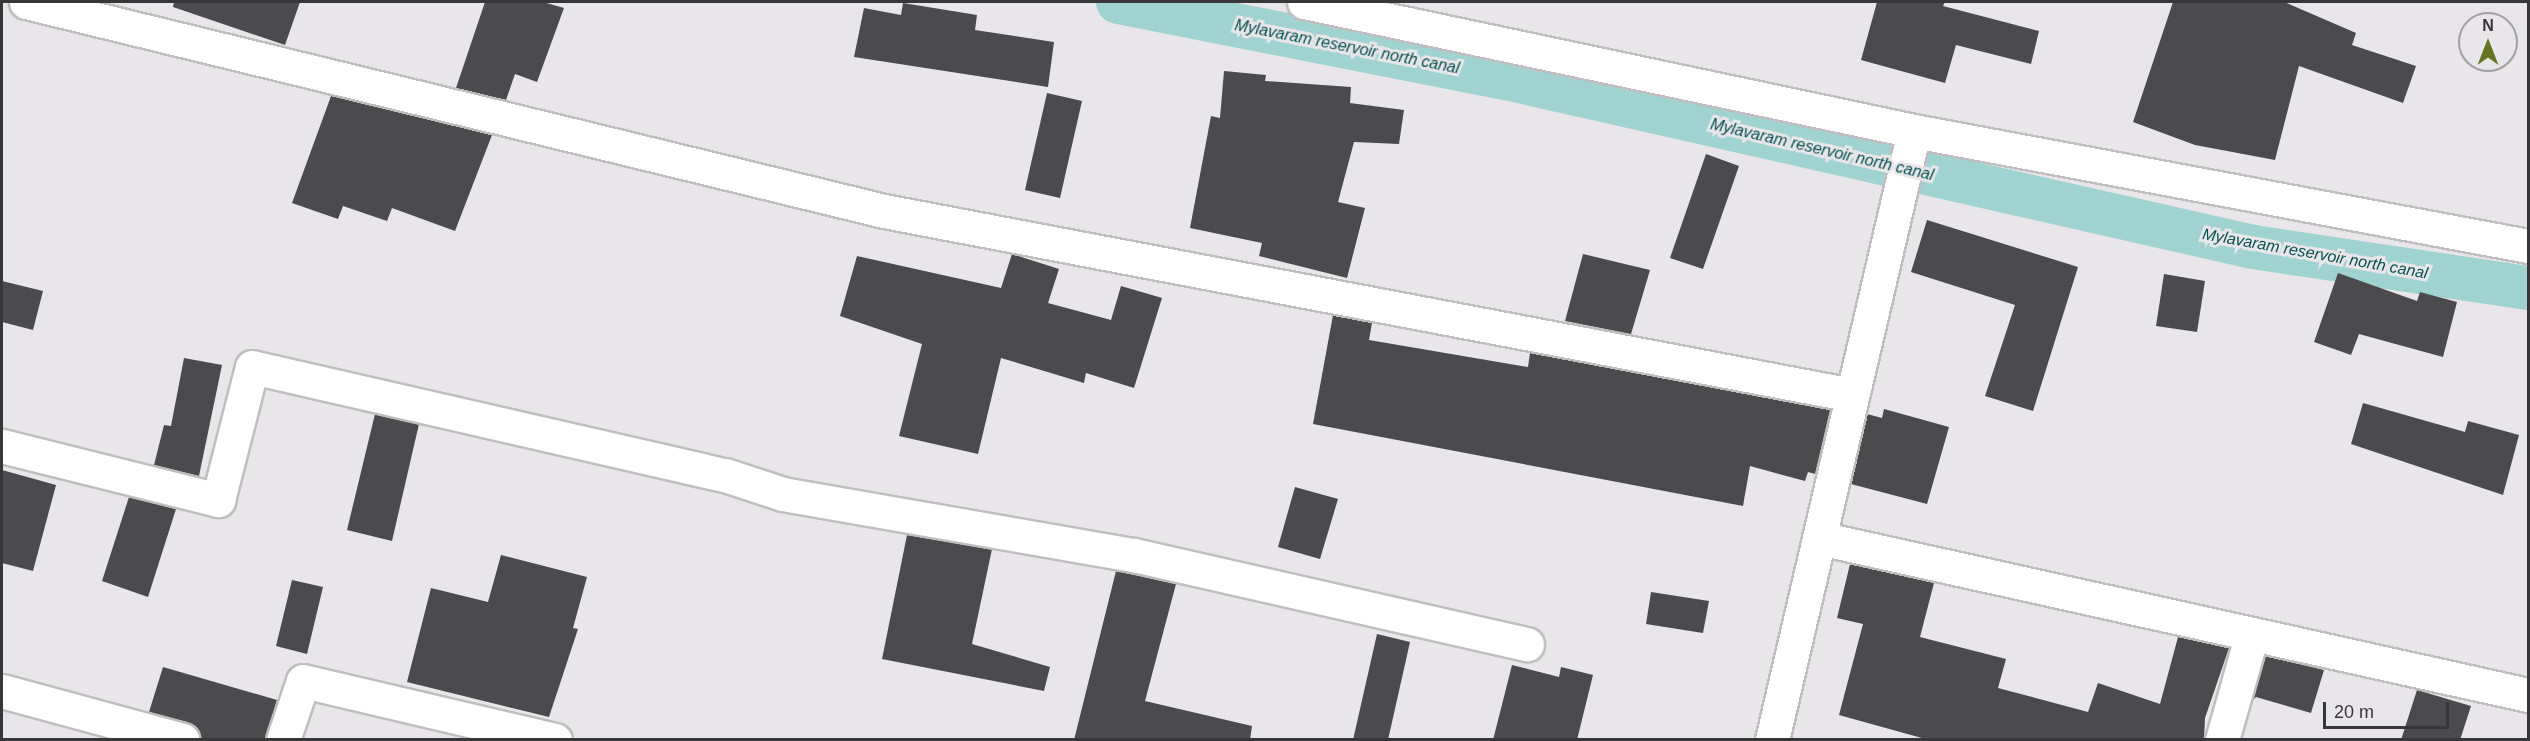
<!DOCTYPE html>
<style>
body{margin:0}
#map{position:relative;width:2530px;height:741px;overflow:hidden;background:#e8e6e9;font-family:Helvetica,sans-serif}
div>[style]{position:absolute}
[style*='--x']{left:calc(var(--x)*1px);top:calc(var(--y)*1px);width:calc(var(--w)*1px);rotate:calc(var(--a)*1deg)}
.canal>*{height:44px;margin:-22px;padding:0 22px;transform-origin:22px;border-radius:22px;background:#9fd2d1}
.building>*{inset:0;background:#4b4a4d}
.roads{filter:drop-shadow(2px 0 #bfbdc0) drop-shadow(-2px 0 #bfbdc0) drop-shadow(0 2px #bfbdc0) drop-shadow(0 -2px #bfbdc0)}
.minor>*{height:33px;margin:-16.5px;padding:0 16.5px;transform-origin:16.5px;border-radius:16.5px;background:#fff}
.secondary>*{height:33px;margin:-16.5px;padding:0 16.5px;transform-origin:16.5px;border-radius:16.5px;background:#fff}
span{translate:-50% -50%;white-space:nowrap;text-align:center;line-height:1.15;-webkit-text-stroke:6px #e8e6e9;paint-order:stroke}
.water-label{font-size:16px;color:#045252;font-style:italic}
.frame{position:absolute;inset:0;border:3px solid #373638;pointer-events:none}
.north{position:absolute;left:2458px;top:12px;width:60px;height:60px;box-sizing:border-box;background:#e8e6e9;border:2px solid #a1a0a2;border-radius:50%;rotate:0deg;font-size:16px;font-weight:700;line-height:24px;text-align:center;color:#373638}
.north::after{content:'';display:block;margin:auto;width:21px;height:27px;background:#647421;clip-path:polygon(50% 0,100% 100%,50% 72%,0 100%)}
.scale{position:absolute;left:2323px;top:702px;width:126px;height:27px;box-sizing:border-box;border:3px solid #373638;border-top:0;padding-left:8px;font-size:18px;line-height:21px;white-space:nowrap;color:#373638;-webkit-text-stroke:4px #e8e6e9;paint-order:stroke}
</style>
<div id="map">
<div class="canal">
<i style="--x:1118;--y:2;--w:395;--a:11.1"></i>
<i style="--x:1506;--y:78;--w:766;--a:12.75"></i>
<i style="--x:2253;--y:247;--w:278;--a:8.5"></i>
</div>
<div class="building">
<i style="clip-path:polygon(174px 2px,300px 2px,285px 45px,173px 7px)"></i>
<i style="clip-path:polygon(485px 2px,543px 2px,564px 8px,537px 82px,515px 74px,506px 100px,456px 88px)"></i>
<i style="clip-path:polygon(1877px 2px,1945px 2px,1943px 6px,2039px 31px,2031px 64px,1956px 45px,1945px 83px,1861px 60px)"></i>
<i style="clip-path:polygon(2173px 2px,2284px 2px,2356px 33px,2352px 45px,2416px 66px,2403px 103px,2299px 66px,2275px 160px,2195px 145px,2133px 122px)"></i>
<i style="clip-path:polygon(903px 3px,977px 15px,975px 30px,1054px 42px,1048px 87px,854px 57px,864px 8px,901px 15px)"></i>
<i style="clip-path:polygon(1224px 71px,1266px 75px,1265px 81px,1351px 87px,1350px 103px,1404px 110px,1399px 144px,1354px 142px,1338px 202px,1365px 208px,1347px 278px,1259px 256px,1262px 243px,1190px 228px,1211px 116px,1220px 118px)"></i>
<i style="clip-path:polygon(1047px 93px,1082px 101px,1060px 198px,1025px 190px)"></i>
<i style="clip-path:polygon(331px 96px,492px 135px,455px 231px,392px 208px,387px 221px,343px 206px,338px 219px,292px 203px)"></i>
<i style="clip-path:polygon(1706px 154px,1739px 166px,1703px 269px,1670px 258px)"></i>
<i style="clip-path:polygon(1927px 220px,2078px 267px,2033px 411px,1985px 396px,2015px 305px,1911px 272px)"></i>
<i style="clip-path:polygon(1012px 254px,1059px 269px,1048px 303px,1111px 320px,1121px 286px,1162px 298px,1134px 388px,1086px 373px,1084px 383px,1001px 358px,978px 454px,899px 436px,922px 344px,840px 316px,857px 256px,1001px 288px)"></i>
<i style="clip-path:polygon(1583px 254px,1650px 270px,1631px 334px,1565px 321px)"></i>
<i style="clip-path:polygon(2338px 273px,2417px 301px,2420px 292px,2457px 302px,2443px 357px,2359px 334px,2351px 355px,2314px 342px)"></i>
<i style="clip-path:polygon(2164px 274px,2205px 281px,2197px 332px,2156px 326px)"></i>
<i style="clip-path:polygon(2px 281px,43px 291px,33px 330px,2px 322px)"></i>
<i style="clip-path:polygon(1333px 315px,1372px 323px,1369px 340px,1528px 367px,1530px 353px,1830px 410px,1815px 474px,1808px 472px,1805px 481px,1750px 466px,1743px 506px,1313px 424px)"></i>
<i style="clip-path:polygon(184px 358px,222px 365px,199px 476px,154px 465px,164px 425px,171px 426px)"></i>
<i style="clip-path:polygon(2363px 403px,2465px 432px,2468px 421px,2519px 435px,2503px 495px,2351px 444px)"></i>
<i style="clip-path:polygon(1884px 409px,1949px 427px,1927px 504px,1851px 484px,1867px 414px,1882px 418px)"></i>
<i style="clip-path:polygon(375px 414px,419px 424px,392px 541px,347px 530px)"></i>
<i style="clip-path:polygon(2px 470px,56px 485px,33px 571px,2px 563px)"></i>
<i style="clip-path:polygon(1295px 487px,1338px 499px,1320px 559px,1278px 547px)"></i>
<i style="clip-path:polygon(129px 497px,176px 509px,148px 597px,102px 581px)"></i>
<i style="clip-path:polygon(907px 535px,992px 549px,972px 644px,1050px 667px,1044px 691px,882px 659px)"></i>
<i style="clip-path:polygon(501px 555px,587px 577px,573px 628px,578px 629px,549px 717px,407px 682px,431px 588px,488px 602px)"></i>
<i style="clip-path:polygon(1850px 564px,1934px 583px,1920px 637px,2006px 659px,1998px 688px,2088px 712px,2098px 683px,2160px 704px,2178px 637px,2229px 648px,2205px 718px,2204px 740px,1929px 740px,1839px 715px,1863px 624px,1837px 618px)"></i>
<i style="clip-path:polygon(1116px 571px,1176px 584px,1145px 701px,1252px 726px,1250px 740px,1074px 740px)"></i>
<i style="clip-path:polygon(292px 580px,323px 587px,307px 654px,276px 646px)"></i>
<i style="clip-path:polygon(1651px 592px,1709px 601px,1703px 633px,1646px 624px)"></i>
<i style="clip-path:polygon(1377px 634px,1410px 642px,1388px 740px,1353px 740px)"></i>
<i style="clip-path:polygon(2265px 656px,2324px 670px,2311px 713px,2256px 697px,2252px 701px)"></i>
<i style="clip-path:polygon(1512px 665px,1559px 677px,1561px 667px,1593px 675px,1577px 740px,1493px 740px)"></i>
<i style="clip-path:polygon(163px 667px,277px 700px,265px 740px,200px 740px,187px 722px,149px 712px)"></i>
<i style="clip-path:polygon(2417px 690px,2471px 706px,2460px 740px,2401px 740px)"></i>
</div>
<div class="roads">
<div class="minor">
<i style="--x:26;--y:2;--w:883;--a:13.69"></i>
<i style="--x:884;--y:211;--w:985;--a:10.76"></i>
<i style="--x:2;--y:446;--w:223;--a:14"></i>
<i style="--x:218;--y:500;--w:137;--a:-75.7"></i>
<i style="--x:252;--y:367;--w:485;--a:12.9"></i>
<i style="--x:725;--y:475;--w:61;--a:18.1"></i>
<i style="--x:783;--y:494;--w:356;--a:9.9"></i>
<i style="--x:1134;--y:555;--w:403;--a:12.8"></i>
<i style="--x:1819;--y:538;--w:726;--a:12.49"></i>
<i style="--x:2;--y:691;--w:187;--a:15.2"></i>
<i style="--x:283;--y:740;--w:62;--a:-71.3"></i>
<i style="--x:303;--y:681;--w:259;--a:13.2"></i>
<i style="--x:1772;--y:740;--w:625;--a:-76.87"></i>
<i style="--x:2222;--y:740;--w:110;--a:-74.2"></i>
</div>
<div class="secondary">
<i style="--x:1304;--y:2;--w:623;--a:11.94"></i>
<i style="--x:1914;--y:131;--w:625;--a:10.61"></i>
</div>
</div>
<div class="water-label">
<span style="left:1347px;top:47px;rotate:11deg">Mylavaram reservoir north canal</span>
<span style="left:1822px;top:150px;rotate:13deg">Mylavaram reservoir north canal</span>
<span style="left:2315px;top:254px;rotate:10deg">Mylavaram reservoir north canal</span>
</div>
<div class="frame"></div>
<div class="north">N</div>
<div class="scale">20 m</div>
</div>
